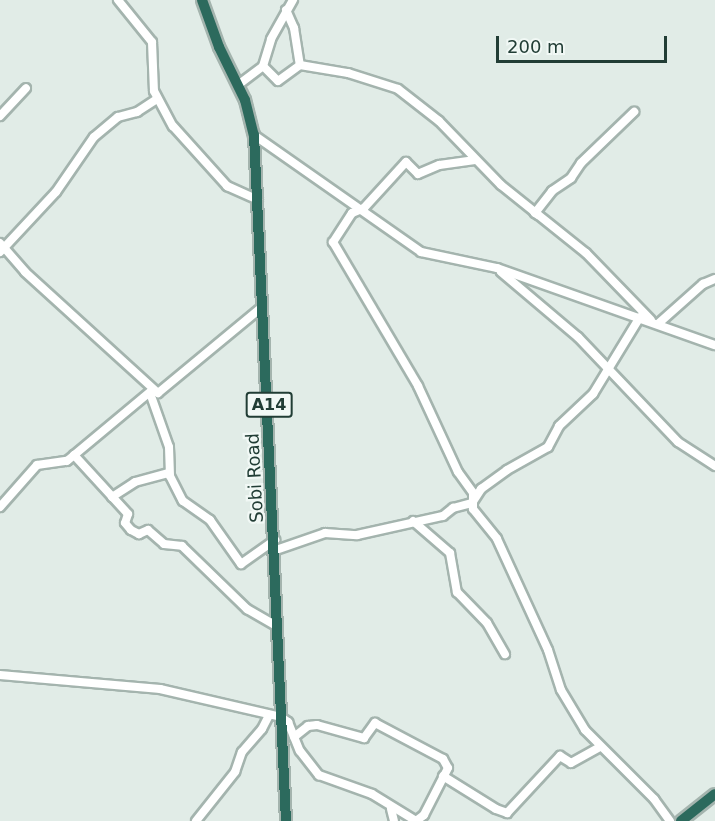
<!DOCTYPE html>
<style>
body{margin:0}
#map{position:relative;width:715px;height:821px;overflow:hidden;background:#e1ece7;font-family:"DejaVu Sans",sans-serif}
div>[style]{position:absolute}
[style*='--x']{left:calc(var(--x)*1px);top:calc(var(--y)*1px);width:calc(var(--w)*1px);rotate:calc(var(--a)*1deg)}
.roads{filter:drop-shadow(2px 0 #a4b4ae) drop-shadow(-2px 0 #a4b4ae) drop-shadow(0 2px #a4b4ae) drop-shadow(0 -2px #a4b4ae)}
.minor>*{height:8px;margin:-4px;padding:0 4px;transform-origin:4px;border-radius:4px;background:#fff}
.highway>*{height:10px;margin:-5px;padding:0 5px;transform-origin:5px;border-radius:5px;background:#2c6a5d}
span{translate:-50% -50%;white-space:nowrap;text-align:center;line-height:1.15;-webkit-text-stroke:4.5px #f1f8f5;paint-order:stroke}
.shield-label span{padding:2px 4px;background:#f1f8f5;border:2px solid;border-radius:4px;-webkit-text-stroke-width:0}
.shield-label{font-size:16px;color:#213d35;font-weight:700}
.street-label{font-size:18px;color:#213d35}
.scale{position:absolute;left:496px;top:36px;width:171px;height:27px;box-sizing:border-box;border:3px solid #213d35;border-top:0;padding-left:8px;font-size:18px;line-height:21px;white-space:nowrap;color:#213d35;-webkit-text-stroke:4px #f1f8f5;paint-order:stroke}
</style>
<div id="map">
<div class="roads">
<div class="minor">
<i style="--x:118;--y:0;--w:54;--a:51"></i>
<i style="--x:152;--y:42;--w:49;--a:87.7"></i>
<i style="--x:154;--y:91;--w:40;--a:62"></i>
<i style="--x:173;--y:126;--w:81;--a:48"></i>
<i style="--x:227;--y:186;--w:34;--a:24"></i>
<i style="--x:286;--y:10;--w:20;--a:66"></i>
<i style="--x:294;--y:28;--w:37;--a:81"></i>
<i style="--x:263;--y:66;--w:28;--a:-73"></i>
<i style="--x:271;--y:39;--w:45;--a:-60.6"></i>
<i style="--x:238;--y:85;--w:31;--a:-37"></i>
<i style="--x:263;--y:66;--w:21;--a:45"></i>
<i style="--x:278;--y:81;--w:27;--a:-36"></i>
<i style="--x:300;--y:65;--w:49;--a:9.5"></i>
<i style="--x:348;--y:73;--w:52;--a:17.7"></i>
<i style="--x:398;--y:89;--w:52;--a:38"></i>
<i style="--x:439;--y:121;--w:89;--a:45.9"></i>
<i style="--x:501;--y:185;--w:109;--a:38.7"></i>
<i style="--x:586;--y:253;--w:93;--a:45.9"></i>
<i style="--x:0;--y:116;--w:38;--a:-47"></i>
<i style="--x:254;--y:135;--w:204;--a:35"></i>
<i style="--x:421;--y:252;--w:78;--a:11.9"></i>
<i style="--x:497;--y:268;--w:231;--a:19.5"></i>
<i style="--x:475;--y:160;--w:36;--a:172"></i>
<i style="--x:439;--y:165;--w:23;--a:157"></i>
<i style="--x:418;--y:174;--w:17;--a:-135"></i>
<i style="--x:406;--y:162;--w:62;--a:132.4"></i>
<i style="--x:364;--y:208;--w:13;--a:157"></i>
<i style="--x:352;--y:213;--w:35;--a:123"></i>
<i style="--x:333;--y:242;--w:167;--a:59.4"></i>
<i style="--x:418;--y:386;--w:95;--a:65.1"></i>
<i style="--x:458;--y:472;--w:26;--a:54"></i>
<i style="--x:473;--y:493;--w:16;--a:90"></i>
<i style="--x:473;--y:509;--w:38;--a:51"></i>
<i style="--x:497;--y:539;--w:122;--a:65.3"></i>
<i style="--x:548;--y:650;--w:42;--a:72"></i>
<i style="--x:561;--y:690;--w:47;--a:59"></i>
<i style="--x:585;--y:730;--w:98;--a:45"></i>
<i style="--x:654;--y:799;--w:27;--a:54"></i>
<i style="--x:538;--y:215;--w:4;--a:-146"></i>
<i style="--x:535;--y:213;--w:28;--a:-52"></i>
<i style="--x:552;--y:191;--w:23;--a:-34"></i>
<i style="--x:571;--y:178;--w:18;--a:-56"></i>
<i style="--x:581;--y:163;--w:74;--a:-43.9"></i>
<i style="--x:0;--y:243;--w:38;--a:49"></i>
<i style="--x:25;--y:272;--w:180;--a:42.3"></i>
<i style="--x:158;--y:393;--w:136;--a:-39.6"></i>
<i style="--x:0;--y:252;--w:82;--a:-47"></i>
<i style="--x:56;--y:192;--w:67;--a:-55.4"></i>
<i style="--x:94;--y:137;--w:31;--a:-40"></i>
<i style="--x:118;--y:117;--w:20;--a:-15"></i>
<i style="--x:137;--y:112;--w:24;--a:-33"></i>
<i style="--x:501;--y:272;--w:101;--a:40.2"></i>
<i style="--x:578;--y:337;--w:145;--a:46.4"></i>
<i style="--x:678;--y:442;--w:44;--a:33"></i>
<i style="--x:659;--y:323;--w:59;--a:-41.6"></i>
<i style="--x:703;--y:284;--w:13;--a:-23"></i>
<i style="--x:150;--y:393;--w:57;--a:70.6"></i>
<i style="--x:169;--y:447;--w:29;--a:88"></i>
<i style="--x:170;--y:476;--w:28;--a:63"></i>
<i style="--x:183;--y:501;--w:33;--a:35"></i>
<i style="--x:210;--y:520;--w:54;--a:54.8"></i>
<i style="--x:241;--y:564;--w:42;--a:-35.2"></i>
<i style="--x:74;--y:455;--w:80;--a:47.5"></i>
<i style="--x:128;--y:514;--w:9;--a:108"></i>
<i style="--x:125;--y:523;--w:9;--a:49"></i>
<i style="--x:131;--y:530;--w:9;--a:27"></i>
<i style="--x:139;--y:534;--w:10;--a:-24"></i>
<i style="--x:148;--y:530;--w:21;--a:41"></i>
<i style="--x:164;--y:544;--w:18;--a:6"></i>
<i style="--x:182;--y:546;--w:91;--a:44.1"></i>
<i style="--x:247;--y:609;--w:34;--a:30"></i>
<i style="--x:112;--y:497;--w:27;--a:-33"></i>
<i style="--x:135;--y:482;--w:35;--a:-15"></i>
<i style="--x:0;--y:507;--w:56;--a:-48.6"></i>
<i style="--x:37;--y:465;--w:30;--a:-8"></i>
<i style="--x:67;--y:461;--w:109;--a:-39.8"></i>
<i style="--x:413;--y:521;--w:49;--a:40.9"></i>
<i style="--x:450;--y:553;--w:40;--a:80"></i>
<i style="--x:457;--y:592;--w:43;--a:45.9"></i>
<i style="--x:487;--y:623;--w:36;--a:60"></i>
<i style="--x:276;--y:550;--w:52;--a:-19.1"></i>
<i style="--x:325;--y:533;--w:32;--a:4"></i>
<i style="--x:357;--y:535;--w:88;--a:-12.5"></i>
<i style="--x:443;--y:516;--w:13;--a:-39"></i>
<i style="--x:453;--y:508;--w:20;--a:-15"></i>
<i style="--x:472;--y:503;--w:17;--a:-57"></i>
<i style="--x:481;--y:489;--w:32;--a:-36"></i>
<i style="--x:507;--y:470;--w:47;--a:-29.3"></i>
<i style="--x:548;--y:447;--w:24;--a:-62"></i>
<i style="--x:559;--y:426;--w:47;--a:-43.3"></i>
<i style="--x:593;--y:394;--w:90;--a:-58.6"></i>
<i style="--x:0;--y:675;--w:161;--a:5"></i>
<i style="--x:160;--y:689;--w:124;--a:13"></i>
<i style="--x:281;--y:717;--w:9;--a:36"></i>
<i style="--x:288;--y:722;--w:31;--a:68"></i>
<i style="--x:300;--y:751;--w:31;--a:52"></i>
<i style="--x:319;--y:775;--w:56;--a:19.7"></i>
<i style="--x:372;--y:794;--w:52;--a:31.5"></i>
<i style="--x:294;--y:737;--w:18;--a:-38"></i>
<i style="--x:308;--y:726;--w:9;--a:-6"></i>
<i style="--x:317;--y:725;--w:49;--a:15.5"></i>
<i style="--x:364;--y:738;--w:19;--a:-54"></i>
<i style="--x:375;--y:723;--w:77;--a:27.9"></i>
<i style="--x:443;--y:759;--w:10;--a:61"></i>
<i style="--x:448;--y:768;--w:53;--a:117.1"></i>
<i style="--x:424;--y:815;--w:10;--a:143"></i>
<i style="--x:443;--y:776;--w:62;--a:31.9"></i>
<i style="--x:496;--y:809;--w:12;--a:20"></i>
<i style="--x:507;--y:813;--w:78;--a:-47.1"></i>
<i style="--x:560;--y:756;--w:13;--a:32"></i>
<i style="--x:571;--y:763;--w:33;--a:-29"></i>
<i style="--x:391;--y:809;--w:12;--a:76"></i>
<i style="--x:196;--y:821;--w:63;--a:-51.5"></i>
<i style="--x:235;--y:772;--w:21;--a:-71"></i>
<i style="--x:242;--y:752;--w:30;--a:-49"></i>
<i style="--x:262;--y:729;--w:16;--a:-63"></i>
</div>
<div class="highway">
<i style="--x:202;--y:0;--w:50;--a:70.1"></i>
<i style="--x:219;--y:47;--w:59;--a:63.9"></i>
<i style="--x:245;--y:100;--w:36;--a:76"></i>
<i style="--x:254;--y:135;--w:687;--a:87.33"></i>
<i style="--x:681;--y:821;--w:43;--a:-38.5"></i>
</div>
</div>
<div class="shield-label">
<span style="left:269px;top:405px">A14</span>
</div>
<div class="street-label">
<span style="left:255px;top:478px;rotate:-93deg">Sobi Road</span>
</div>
<div class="scale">200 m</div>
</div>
